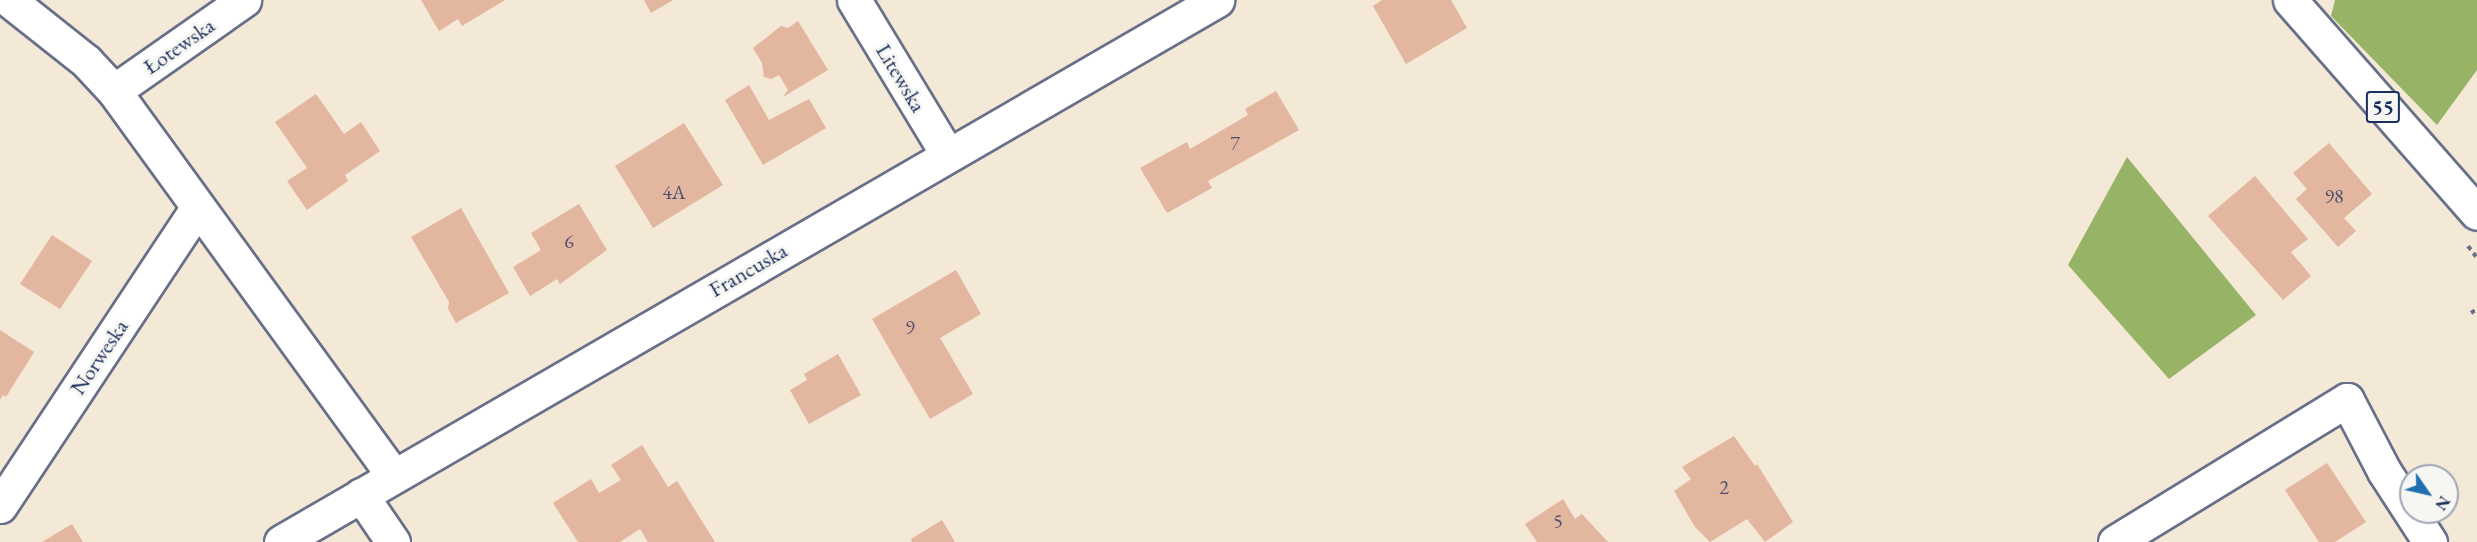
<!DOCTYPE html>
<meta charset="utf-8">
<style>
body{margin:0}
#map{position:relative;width:2477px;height:542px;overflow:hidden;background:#f4e8d6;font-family:"EB Garamond",serif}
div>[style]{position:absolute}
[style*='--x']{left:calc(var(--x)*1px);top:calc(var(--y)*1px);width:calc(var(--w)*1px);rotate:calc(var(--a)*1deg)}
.forest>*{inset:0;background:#97b366}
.building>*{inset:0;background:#e3b6a0}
.path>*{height:4px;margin-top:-2px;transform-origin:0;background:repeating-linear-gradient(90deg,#677088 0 4.5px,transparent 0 9px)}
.roads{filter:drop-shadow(2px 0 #677088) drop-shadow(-2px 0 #677088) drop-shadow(0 2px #677088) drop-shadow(0 -2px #677088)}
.minor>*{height:33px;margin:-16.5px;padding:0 16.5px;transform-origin:16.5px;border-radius:16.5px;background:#fff}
.major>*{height:33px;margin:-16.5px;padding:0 16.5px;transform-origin:16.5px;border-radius:16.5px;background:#fff}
span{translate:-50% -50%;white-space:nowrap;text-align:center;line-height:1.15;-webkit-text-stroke:6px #f6f6f2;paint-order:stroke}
.number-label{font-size:20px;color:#4d516e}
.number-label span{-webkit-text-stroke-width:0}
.shield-label span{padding:2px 4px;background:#f6f6f2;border:2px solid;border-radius:4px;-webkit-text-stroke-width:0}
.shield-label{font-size:21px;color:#1b2f5e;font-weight:700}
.street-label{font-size:22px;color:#1b2f5e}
.north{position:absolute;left:2399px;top:464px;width:60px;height:60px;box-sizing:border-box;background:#f6f6f2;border:2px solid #9ea6b7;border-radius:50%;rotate:124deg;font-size:16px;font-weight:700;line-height:24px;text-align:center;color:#1b2f5e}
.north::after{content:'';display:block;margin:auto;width:21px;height:27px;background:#1f6fb2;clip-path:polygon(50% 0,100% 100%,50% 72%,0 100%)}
</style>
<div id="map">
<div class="forest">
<i style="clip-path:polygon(2335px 0,2477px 0,2477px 70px,2437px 125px,2331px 16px)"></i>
<i style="clip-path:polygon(2127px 157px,2256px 315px,2169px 379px,2068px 265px)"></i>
</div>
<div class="building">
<i style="clip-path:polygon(421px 0,505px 0,462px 26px,458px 19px,439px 31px)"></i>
<i style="clip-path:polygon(644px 0,673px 0,651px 13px)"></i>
<i style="clip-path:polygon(1382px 0,1451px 0,1467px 28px,1406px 64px,1373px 6px)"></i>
<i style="clip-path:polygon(798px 21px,828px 70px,783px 97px,788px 90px,779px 75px,771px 79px,764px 77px,762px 63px,753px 48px,781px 26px,788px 28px)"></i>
<i style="clip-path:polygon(749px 85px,769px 120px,809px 99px,826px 128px,763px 165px,725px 100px)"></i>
<i style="clip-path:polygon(1276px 91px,1299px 130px,1208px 181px,1212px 188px,1167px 213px,1140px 168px,1187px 142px,1190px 149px,1248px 115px,1245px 109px)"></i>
<i style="clip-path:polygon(316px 94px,344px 134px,361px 122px,380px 151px,345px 175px,348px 181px,307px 210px,287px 181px,307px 168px,275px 122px)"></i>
<i style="clip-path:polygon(684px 123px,723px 185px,653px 228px,615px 166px)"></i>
<i style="clip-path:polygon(2329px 143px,2372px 194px,2344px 218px,2356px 231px,2338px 247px,2296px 199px,2307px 189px,2293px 173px)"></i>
<i style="clip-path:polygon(2255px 176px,2308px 239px,2291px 252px,2311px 276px,2283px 300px,2208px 216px)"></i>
<i style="clip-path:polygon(579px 204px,607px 250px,560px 284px,557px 279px,530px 296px,513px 267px,541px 250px,531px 233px)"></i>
<i style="clip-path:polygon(461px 208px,509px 293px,456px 323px,448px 309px,449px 302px,411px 237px)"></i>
<i style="clip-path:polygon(52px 235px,92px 261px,60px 309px,20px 284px)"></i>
<i style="clip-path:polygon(956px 270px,981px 314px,940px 338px,973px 394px,930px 419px,872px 319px)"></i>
<i style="clip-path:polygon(0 330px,34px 352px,6px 397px,3px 395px,0 400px)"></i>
<i style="clip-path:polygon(838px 354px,861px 395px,809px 424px,790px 390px,807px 380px,804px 374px)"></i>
<i style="clip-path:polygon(1734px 436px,1755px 466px,1757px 464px,1793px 522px,1765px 542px,1747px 519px,1710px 542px,1695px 527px,1674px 491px,1691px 479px,1682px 467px)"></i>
<i style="clip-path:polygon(642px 445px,668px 487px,677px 481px,715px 542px,648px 542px,640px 529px,620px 542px,578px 542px,553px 503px,591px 479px,599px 493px,621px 480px,611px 465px)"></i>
<i style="clip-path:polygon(2327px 463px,2366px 522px,2335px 542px,2319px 542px,2285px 490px)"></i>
<i style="clip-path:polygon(1563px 499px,1575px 519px,1582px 514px,1608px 542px,1537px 542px,1525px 524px)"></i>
<i style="clip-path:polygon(942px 520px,955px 542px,912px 542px,911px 539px)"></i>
<i style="clip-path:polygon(72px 524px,83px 542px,42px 542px)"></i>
</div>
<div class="path">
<i style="--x:2468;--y:246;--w:15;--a:53"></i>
<i style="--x:2471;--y:313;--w:7;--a:-34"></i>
</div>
<div class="roads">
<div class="minor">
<i style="--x:9;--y:0;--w:98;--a:38.4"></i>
<i style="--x:86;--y:61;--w:41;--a:47"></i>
<i style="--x:114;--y:91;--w:475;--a:54"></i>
<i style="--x:854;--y:0;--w:181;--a:58.8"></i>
<i style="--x:114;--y:91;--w:159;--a:-35"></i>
<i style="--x:361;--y:495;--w:57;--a:55.8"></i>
<i style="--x:0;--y:506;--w:357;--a:-56.5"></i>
<i style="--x:281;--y:542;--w:1082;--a:-30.07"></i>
<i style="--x:2115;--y:542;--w:272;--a:-31.5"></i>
<i style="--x:2347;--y:400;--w:80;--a:62.5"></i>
<i style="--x:2384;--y:471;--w:85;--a:57.1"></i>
</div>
<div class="major">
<i style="--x:2290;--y:0;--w:283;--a:48.7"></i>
</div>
</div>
<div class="number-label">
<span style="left:1235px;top:143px">7</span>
<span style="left:674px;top:192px">4A</span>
<span style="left:2334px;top:196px">98</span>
<span style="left:569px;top:241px">6</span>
<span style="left:910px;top:327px">9</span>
<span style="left:1724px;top:487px">2</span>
<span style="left:1558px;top:521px">5</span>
</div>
<div class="shield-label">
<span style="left:2383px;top:107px">55</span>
</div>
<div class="street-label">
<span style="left:179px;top:46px;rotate:-35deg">Łotewska</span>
<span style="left:901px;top:78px;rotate:59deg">Litewska</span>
<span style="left:748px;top:270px;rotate:-30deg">Francuska</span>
<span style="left:99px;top:357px;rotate:-56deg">Norweska</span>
</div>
<div class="north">N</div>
</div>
